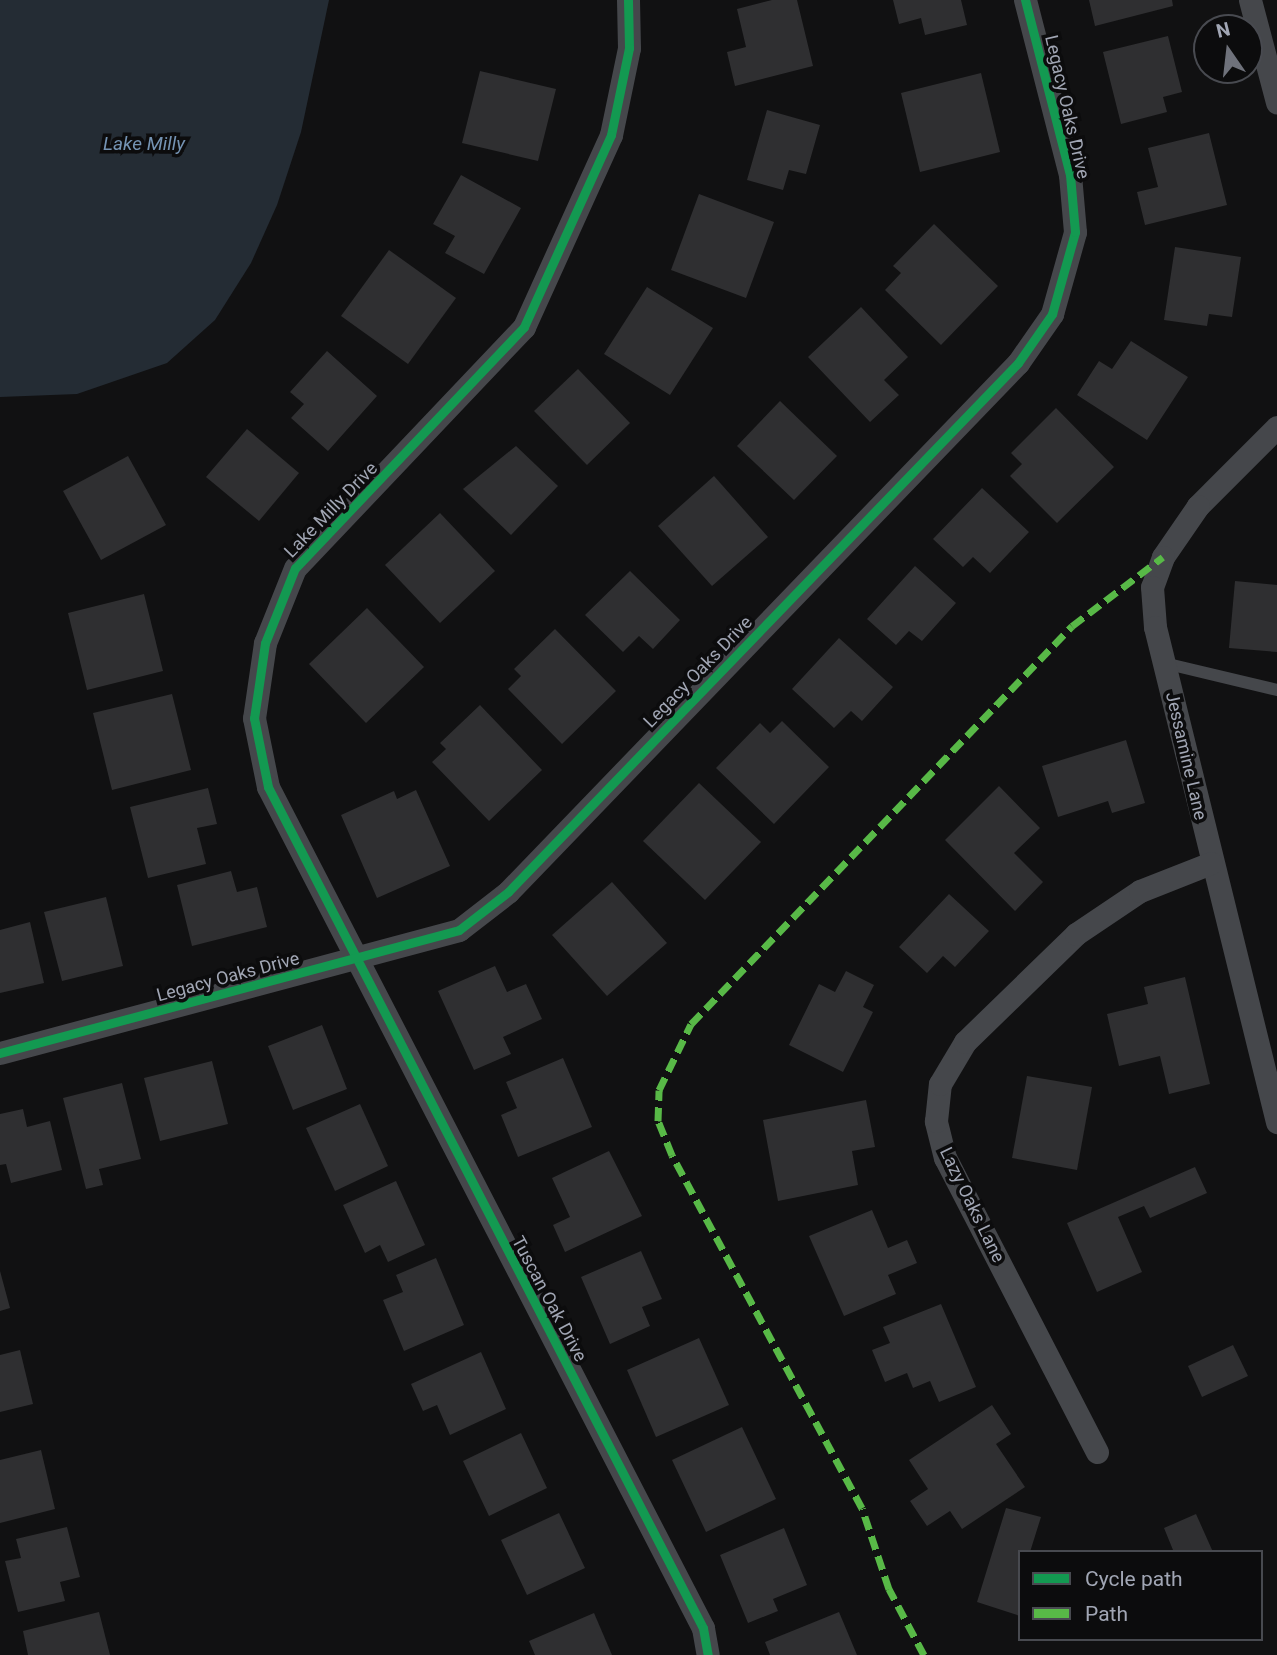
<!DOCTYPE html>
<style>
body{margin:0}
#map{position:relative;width:1277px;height:1655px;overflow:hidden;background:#111112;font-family:Roboto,sans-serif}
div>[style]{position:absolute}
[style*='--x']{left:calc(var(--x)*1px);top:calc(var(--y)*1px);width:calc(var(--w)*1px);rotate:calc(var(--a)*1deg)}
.water>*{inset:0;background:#242c34}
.building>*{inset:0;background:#2f2f31}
.lane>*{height:12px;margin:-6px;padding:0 6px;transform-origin:6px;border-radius:6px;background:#45474b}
.street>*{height:23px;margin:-11.5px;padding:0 11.5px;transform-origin:11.5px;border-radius:11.5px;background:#45474b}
.quiet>*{height:7px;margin-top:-3.5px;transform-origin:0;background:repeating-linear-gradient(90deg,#58b947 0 14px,transparent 0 21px)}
.cycleway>*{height:9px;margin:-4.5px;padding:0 4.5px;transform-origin:4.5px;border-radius:4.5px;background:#139951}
span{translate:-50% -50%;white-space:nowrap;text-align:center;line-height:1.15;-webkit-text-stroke:7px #0c0c0d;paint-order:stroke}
.street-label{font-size:18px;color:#a1a6b4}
.water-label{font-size:19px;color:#7493b3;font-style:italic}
.legend{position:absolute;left:1018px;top:1550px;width:245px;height:91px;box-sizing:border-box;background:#0c0c0d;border:2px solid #484a50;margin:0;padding:9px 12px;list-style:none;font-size:21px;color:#a1a6b4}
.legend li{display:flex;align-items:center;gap:14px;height:35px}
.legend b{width:35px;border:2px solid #484a50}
.north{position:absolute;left:1193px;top:14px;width:70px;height:70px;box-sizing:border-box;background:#0c0c0d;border:2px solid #484a50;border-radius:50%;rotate:346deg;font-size:19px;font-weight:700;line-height:28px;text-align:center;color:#a1a6b4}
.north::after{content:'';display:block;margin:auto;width:24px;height:32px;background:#6f727b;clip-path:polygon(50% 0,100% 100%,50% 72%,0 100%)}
</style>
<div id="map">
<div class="water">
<i style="clip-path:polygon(0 0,329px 0,301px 132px,277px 205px,251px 263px,215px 320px,167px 363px,77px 394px,0 397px)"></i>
</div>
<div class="building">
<i style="clip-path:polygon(772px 0,797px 0,813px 66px,735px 86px,727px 52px,746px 47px,737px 9px)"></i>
<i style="clip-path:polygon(893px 0,961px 0,967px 25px,925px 35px,921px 18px,899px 24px)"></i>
<i style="clip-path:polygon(1089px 0,1172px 0,1173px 6px,1095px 26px)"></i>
<i style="clip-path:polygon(1168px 36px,1182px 92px,1163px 97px,1167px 112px,1121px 124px,1103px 52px)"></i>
<i style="clip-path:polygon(480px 71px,556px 89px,538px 161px,462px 143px)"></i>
<i style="clip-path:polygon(981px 73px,1000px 152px,920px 172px,901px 93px)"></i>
<i style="clip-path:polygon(767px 110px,820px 125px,806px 174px,789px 170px,783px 190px,747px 180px)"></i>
<i style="clip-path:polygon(1209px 133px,1227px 205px,1145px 225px,1137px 192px,1158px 187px,1148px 148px)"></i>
<i style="clip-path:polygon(461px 175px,521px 208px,484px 274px,445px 253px,455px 236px,433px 224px)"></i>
<i style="clip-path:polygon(699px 194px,774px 222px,746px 298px,671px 270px)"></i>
<i style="clip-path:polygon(934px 224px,998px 286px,941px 345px,885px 290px,901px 273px,893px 266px)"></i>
<i style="clip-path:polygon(1175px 247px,1241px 257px,1232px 317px,1209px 314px,1207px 326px,1164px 320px)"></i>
<i style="clip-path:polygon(389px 250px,456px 298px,408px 364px,341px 316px)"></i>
<i style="clip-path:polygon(647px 287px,713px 328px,670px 395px,604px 354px)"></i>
<i style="clip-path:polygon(861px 307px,908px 357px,884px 380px,899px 395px,870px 422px,808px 357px)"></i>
<i style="clip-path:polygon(1131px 341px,1188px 377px,1147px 440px,1077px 395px,1099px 361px,1112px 369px)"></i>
<i style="clip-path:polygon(327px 351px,377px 396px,328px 451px,291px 418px,304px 404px,290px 392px)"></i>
<i style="clip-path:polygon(578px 369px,630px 423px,587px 465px,534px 411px)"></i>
<i style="clip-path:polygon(780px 401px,837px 456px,794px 500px,737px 446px)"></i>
<i style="clip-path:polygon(1056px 408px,1114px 467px,1057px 523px,1010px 476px,1022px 464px,1011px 453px)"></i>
<i style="clip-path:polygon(247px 429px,299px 473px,259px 521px,206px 477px)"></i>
<i style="clip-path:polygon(516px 446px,558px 486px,511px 535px,463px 489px)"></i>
<i style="clip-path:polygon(128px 456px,166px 525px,101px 560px,63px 491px)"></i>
<i style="clip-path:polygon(714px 476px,768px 537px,712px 586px,658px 526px)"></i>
<i style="clip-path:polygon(982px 488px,1029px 532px,990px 573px,973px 557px,963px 567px,933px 539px)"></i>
<i style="clip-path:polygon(440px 513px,495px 571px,440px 623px,385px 565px)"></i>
<i style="clip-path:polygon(915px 566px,956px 603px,922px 641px,909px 631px,896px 645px,867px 619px)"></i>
<i style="clip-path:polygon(630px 571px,680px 620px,653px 649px,639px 636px,623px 652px,585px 615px)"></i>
<i style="clip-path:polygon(1235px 581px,1277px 585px,1277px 652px,1229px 648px)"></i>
<i style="clip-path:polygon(144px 594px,163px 671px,87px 690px,68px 613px)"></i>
<i style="clip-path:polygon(367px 608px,424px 667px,366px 723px,309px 664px)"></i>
<i style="clip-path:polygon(555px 629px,616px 691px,562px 744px,508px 689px,521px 676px,514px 669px)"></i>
<i style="clip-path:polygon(839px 638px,893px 687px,862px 721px,851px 711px,834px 728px,792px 689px)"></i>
<i style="clip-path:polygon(172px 694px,191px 770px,112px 790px,93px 713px)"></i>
<i style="clip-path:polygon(480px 705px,542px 770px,489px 821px,432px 762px,446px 749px,440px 743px)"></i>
<i style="clip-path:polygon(782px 721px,829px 767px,774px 824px,716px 768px,760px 723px,770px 733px)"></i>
<i style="clip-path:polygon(1126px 740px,1145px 803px,1112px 813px,1108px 801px,1058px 817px,1042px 766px)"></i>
<i style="clip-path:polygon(699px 783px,761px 842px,705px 900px,643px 841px)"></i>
<i style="clip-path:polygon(999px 786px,1040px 828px,1014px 853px,1043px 882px,1015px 911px,945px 840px)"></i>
<i style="clip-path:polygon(208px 788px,217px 824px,197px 828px,206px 864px,148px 878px,130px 807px)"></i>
<i style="clip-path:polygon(416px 790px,450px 866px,377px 898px,341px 815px,394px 791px,397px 799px)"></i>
<i style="clip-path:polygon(231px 871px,237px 892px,257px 887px,267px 927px,192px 946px,177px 885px)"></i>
<i style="clip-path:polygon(612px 882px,667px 943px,607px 996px,552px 935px)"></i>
<i style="clip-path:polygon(949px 894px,989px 931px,955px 967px,943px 956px,927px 973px,899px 947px)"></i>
<i style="clip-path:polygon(106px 897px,123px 966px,62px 981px,44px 912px)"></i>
<i style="clip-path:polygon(30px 922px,44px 983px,0 993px,0 930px)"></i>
<i style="clip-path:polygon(495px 966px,507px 992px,526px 984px,542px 1019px,503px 1037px,511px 1054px,474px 1070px,438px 991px)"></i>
<i style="clip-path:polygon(846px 971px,874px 985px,863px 1007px,873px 1012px,843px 1072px,789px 1045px,819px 984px,835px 992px)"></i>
<i style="clip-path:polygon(1185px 977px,1210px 1084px,1169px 1094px,1160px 1056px,1119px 1066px,1107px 1014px,1148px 1004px,1144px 987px)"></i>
<i style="clip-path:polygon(322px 1025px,347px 1089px,293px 1110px,268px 1046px)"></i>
<i style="clip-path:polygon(563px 1058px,592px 1127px,518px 1157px,501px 1115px,517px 1108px,506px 1082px)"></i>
<i style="clip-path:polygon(212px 1061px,228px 1124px,160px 1141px,144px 1078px)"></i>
<i style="clip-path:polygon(1027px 1076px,1092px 1087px,1077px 1170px,1012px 1158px)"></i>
<i style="clip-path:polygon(122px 1083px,141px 1159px,99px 1169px,103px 1185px,86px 1189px,63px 1098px)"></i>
<i style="clip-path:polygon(866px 1100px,875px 1147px,852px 1151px,858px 1185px,778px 1201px,763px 1120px)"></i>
<i style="clip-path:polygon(360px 1104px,388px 1166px,335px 1191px,306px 1128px)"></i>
<i style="clip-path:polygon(23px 1109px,27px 1127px,50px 1121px,62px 1170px,11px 1183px,6px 1164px,0 1165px,0 1114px)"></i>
<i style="clip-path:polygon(609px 1151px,642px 1216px,565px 1252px,553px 1225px,570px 1217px,552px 1178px)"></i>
<i style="clip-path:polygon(1195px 1167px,1207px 1193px,1150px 1218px,1144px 1206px,1118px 1217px,1142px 1272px,1097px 1292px,1067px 1223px)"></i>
<i style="clip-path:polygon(396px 1181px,425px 1245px,388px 1262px,380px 1245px,365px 1253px,343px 1205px)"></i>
<i style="clip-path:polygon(872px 1210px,888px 1248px,907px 1240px,917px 1263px,888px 1275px,896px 1294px,844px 1316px,809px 1236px)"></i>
<i style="clip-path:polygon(641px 1251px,662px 1299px,642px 1307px,650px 1326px,610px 1344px,581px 1277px)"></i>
<i style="clip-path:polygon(436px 1258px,464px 1325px,404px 1351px,383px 1300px,403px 1292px,396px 1275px)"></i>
<i style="clip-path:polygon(0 1271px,10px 1308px,0 1311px)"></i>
<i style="clip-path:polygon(941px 1304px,976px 1387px,939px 1402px,930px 1381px,913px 1388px,907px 1373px,885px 1382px,872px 1350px,890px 1343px,883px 1327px)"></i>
<i style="clip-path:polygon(699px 1338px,729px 1405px,656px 1437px,627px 1370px)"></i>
<i style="clip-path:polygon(1233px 1345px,1248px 1376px,1202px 1397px,1188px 1366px)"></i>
<i style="clip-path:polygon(20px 1350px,33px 1404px,0 1412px,0 1355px)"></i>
<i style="clip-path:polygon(481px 1352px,506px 1409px,450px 1435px,437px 1405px,423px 1411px,411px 1384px)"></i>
<i style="clip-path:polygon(992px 1405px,1011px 1434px,996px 1444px,1025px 1487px,962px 1529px,950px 1511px,927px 1526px,910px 1501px,928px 1489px,909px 1460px)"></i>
<i style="clip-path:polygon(742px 1427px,776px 1499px,706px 1532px,672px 1460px)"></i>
<i style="clip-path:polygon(521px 1433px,547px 1488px,489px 1516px,463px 1461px)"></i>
<i style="clip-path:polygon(41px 1450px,55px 1509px,0 1523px,0 1460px)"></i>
<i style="clip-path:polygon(1006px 1508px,1041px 1517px,1030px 1552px,1020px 1552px,1020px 1616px,977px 1602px)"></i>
<i style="clip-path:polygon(559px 1513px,585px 1568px,527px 1595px,501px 1540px)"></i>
<i style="clip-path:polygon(1196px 1514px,1213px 1552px,1168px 1552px,1173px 1550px,1164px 1528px)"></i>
<i style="clip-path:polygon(67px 1527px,80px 1577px,60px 1582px,65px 1601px,18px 1612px,5px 1561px,21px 1558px,16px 1539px)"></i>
<i style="clip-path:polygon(784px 1528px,807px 1585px,773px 1599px,778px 1611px,748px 1623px,720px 1555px)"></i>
<i style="clip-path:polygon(99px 1612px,110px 1655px,28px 1655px,23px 1631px)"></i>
<i style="clip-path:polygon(839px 1612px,857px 1655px,770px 1655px,765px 1642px)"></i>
<i style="clip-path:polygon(594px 1613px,612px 1655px,535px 1655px,529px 1641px)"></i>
</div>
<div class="lane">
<i style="--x:1164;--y:663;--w:116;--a:13.4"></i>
</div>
<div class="street">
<i style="--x:628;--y:0;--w:48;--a:88.8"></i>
<i style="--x:629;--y:48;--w:89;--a:101.7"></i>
<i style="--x:611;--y:135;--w:211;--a:114.4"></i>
<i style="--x:524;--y:327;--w:332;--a:133.5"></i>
<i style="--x:295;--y:568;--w:81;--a:111.8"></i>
<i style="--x:265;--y:643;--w:76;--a:98.3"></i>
<i style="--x:254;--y:718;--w:70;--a:78.5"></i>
<i style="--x:268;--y:787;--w:947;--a:62.65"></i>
<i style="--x:703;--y:1628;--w:27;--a:80"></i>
<i style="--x:1250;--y:0;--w:106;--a:75.2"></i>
<i style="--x:1277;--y:427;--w:112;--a:135"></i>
<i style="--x:1198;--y:506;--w:62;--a:124.5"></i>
<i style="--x:1163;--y:557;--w:32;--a:110"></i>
<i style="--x:1152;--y:587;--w:40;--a:85.7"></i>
<i style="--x:1155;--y:627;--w:510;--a:76.15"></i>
<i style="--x:0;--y:1053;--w:475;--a:-15"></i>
<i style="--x:459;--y:930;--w:62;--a:-37.8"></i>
<i style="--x:508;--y:892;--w:735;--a:-46.05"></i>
<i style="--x:1018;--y:363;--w:60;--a:-55.2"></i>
<i style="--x:1052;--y:314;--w:85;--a:-74.3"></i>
<i style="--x:1075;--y:232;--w:57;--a:-95"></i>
<i style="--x:1070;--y:175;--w:181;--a:-104.4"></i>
<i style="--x:1097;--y:1452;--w:331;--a:-117.3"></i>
<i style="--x:945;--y:1158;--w:38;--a:-104"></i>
<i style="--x:936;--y:1121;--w:37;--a:-84"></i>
<i style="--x:940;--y:1084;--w:49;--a:-59.2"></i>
<i style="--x:965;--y:1042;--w:155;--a:-44.2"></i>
<i style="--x:1076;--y:934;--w:77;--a:-33.9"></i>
<i style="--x:1140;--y:891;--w:76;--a:-21.5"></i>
</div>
<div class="quiet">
<i style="--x:924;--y:1655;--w:75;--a:-117.9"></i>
<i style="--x:889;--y:1589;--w:85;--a:-108.4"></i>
<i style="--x:862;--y:1508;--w:401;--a:-118.3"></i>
<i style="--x:672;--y:1155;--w:37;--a:-112"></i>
<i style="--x:658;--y:1121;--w:31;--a:-88"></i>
<i style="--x:659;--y:1090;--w:73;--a:-64.1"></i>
<i style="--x:691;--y:1024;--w:551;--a:-46.25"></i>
<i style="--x:1072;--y:626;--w:114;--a:-37.2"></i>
</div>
<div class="cycleway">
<i style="--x:628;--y:0;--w:48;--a:88.8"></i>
<i style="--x:629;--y:48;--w:89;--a:101.7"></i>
<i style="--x:611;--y:135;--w:211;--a:114.4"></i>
<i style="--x:524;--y:327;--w:332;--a:133.5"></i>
<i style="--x:295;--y:568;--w:81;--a:111.8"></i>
<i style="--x:265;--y:643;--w:76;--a:98.3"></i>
<i style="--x:254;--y:718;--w:70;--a:78.5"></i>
<i style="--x:268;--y:787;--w:947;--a:62.65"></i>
<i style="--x:703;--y:1628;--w:27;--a:80"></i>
<i style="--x:0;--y:1053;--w:475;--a:-15"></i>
<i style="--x:459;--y:930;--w:62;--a:-37.8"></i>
<i style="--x:508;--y:892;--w:735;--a:-46.05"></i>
<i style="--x:1018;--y:363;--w:60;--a:-55.2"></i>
<i style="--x:1052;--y:314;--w:85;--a:-74.3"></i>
<i style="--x:1075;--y:232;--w:57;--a:-95"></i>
<i style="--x:1070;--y:175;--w:181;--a:-104.4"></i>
</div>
<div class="street-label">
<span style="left:1067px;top:107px;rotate:77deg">Legacy Oaks Drive</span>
<span style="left:331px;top:510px;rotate:-46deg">Lake Milly Drive</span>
<span style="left:698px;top:672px;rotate:-46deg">Legacy Oaks Drive</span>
<span style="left:1186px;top:756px;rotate:77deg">Jessamine Lane</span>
<span style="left:228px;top:977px;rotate:-15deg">Legacy Oaks Drive</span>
<span style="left:972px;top:1205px;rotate:64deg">Lazy Oaks Lane</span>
<span style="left:549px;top:1299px;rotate:62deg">Tuscan Oak Drive</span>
</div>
<div class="water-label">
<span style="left:144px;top:144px">Lake Milly</span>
</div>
<ul class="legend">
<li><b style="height:9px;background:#139951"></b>Cycle path</li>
<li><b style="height:9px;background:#58b947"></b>Path</li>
</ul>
<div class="north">N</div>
</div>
